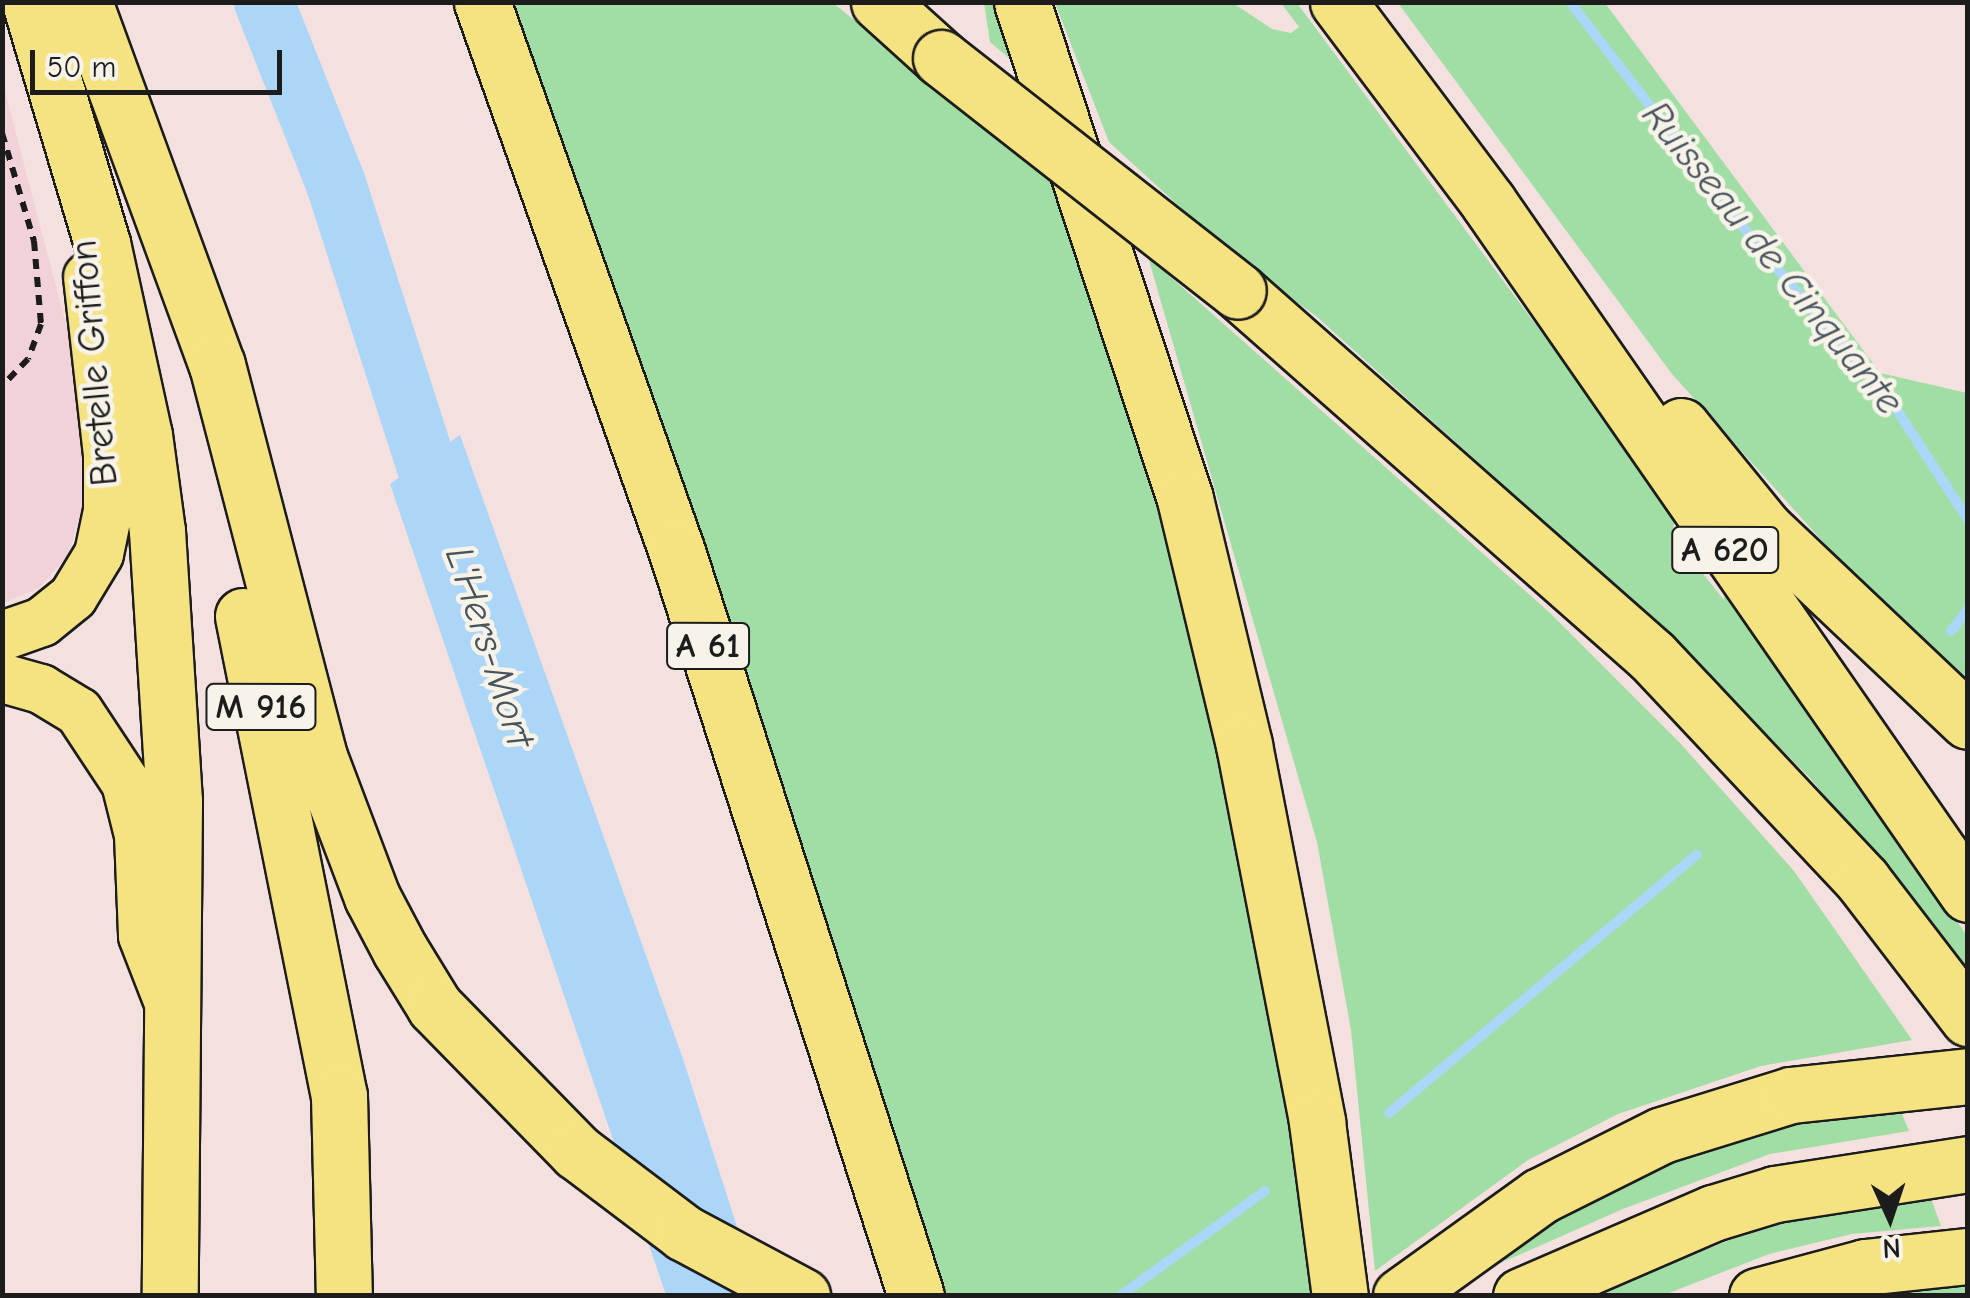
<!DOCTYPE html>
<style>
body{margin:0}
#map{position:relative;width:1970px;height:1298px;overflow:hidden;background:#f3e0df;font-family:"Comic Neue",sans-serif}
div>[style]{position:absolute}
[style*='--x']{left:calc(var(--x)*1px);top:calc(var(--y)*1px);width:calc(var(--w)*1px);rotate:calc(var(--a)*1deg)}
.built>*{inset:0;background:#f0d2d8}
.green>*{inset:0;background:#a1dea5}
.water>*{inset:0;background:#abd6f7}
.stream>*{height:10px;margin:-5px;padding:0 5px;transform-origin:5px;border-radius:5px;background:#abd6f7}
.river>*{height:60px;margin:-30px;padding:0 30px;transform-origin:30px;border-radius:30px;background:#abd6f7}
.path>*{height:6px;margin-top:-3px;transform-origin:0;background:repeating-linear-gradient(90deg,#1c1c1c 0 10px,transparent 0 18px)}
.roads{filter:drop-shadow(2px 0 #1c1c1c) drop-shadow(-2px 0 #1c1c1c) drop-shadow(0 2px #1c1c1c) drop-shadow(0 -2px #1c1c1c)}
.major>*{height:48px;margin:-24px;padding:0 24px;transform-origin:24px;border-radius:24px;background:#f5e382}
.highway>*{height:55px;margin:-27.5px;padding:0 27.5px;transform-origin:27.5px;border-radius:27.5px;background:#f5e382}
.bridges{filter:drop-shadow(2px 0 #1c1c1c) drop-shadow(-2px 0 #1c1c1c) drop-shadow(0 2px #1c1c1c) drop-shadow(0 -2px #1c1c1c)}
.highway-bridge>*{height:55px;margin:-27.5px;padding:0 27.5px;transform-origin:27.5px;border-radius:27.5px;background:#f5e382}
span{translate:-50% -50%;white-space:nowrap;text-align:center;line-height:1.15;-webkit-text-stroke:9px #f7f3e8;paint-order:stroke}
.shield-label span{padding:2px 8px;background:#f7f3e8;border:2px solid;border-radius:8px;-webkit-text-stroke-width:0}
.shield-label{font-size:35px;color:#1c1c1c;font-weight:700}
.street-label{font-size:38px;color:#1c1c1c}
.water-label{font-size:40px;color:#47545e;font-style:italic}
.frame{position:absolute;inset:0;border:5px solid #1c1c1c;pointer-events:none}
.north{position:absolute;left:1840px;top:1168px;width:100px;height:100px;-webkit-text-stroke:8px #f7f3e8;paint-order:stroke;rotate:177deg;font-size:28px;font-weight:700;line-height:40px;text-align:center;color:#1c1c1c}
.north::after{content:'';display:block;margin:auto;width:35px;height:45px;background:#1c1c1c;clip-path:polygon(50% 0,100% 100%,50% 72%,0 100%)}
.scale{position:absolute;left:30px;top:50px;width:252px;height:45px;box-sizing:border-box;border:5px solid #1c1c1c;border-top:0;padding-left:12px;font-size:30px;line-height:35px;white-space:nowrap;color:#1c1c1c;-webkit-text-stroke:8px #f7f3e8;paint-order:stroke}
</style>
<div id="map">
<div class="built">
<i style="clip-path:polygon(3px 84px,76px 363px,86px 493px,69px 554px,39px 588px,3px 603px)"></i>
</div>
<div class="green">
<i style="clip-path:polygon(505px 3px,833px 3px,1071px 193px,1238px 788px,1321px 1295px,938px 1295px)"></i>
<i style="clip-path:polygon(984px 3px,997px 3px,1022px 69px,990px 42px)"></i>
<i style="clip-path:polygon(1055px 3px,1233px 3px,1272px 29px,1291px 33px,1299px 27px,1281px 3px,1297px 3px,1582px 387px,1675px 519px,1672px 535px,1724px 600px,1724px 580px,1967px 936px,1967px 974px,1811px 779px,1649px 617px,1316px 316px,1238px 260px,1109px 142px)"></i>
<i style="clip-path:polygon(1398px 3px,1605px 3px,1880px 373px,1967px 393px,1967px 686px,1905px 633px,1672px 374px)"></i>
<i style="clip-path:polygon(1148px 257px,1549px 612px,1680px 743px,1794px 871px,1912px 1040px,1761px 1066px,1618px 1114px,1528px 1160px,1375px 1271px,1351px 1030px,1317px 842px)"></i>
<i style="clip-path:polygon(1898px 1104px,1909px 1131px,1770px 1154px,1623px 1209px,1471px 1276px,1520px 1236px,1603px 1188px,1684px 1155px,1764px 1128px)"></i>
<i style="clip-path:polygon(1929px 1193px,1941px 1226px,1852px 1234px,1769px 1254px,1664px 1295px,1588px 1296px,1788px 1217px)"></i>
<i style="clip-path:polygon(1967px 1282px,1967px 1295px,1859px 1296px)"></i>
</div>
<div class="water">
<i style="clip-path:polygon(460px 435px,683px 1059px,759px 1295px,666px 1295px,390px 484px)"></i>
</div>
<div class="stream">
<i style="--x:1570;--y:2;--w:300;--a:52.4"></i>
<i style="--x:1753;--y:240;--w:219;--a:49.6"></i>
<i style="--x:1895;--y:407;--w:135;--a:57.1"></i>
<i style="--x:1951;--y:631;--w:28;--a:-52"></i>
<i style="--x:1389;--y:1113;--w:402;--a:-40"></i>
<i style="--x:1120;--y:1296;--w:179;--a:-35.9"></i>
</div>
<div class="river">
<i style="--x:264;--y:2;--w:196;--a:68.4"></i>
<i style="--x:336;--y:184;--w:374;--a:72.2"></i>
</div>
<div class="path">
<i style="--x:2;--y:133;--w:113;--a:73.5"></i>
<i style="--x:34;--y:241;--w:83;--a:85.2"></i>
<i style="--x:41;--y:324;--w:37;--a:110"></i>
<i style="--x:28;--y:359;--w:37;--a:134"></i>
</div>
<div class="roads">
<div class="major">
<i style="--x:2;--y:636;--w:42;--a:-19.3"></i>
<i style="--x:42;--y:622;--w:40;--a:-39"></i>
<i style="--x:73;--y:597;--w:50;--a:-58.8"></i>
<i style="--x:99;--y:554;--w:44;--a:-78.2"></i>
<i style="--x:108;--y:511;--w:56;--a:-90"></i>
<i style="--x:108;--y:455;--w:179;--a:-96.4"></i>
<i style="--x:2;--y:678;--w:41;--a:15.8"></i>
<i style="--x:41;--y:689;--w:44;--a:31.2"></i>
<i style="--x:79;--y:712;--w:85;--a:56.5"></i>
<i style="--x:126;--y:783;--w:54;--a:76"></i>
<i style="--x:139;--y:835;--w:101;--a:87.7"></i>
<i style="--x:143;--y:936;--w:72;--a:68.8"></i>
</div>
<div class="highway">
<i style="--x:30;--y:2;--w:252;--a:73.4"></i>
<i style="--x:102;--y:243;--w:197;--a:77.7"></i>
<i style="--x:144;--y:435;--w:97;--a:82.3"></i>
<i style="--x:157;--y:531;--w:271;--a:86.4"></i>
<i style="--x:174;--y:801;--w:495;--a:90.5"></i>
<i style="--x:84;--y:2;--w:387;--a:69.9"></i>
<i style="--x:217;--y:365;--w:402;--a:75.4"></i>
<i style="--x:318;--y:754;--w:153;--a:69.3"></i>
<i style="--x:372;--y:897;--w:60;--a:62.2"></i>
<i style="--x:400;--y:950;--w:67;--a:58.4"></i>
<i style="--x:435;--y:1007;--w:203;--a:45.6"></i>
<i style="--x:577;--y:1152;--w:134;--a:37.1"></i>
<i style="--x:684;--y:1233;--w:134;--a:28.1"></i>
<i style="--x:482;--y:2;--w:584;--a:70.48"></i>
<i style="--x:677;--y:552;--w:781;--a:72.19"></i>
<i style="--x:879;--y:2;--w:84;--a:42.1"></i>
<i style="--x:1022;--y:2;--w:523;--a:71.84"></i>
<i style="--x:1185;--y:499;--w:253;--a:76.5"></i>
<i style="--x:1244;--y:745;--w:384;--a:79"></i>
<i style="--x:1317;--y:1122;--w:176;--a:82.5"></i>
<i style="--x:1338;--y:2;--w:250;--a:53.1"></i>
<i style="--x:1488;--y:202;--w:842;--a:55.25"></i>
<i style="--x:1238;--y:291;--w:552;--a:41.4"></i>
<i style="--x:1652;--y:656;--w:308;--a:46.8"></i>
<i style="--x:1863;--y:881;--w:173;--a:52.5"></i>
<i style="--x:1681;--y:426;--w:133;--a:50.8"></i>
<i style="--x:1765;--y:529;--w:279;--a:43.4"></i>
<i style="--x:243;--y:616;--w:490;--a:78.7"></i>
<i style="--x:339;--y:1096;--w:200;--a:88.6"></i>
<i style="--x:1521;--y:1296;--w:209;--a:-23.4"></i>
<i style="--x:1713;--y:1213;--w:65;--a:-17"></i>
<i style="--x:1775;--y:1194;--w:195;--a:-8.8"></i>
<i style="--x:1757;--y:1296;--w:112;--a:-15"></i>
<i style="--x:1865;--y:1267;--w:104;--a:-6.1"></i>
</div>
</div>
<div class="bridges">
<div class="highway-bridge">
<i style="--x:941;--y:58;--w:377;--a:38.1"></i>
<i style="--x:1401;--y:1296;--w:171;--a:-35.7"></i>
<i style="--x:1540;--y:1196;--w:136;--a:-26.6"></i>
<i style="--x:1662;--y:1135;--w:135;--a:-17.2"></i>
<i style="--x:1791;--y:1095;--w:178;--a:-6.1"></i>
</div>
</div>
<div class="shield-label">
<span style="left:1725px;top:550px">A 620</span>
<span style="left:708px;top:646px">A 61</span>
<span style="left:261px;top:707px">M 916</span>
</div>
<div class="street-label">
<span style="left:95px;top:363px;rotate:-95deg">Bretelle Griffon</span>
</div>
<div class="water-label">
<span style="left:1773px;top:258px;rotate:51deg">Ruisseau de Cinquante</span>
<span style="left:490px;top:647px;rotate:72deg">L'Hers-Mort</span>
</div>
<div class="frame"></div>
<div class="north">N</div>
<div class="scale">50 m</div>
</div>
